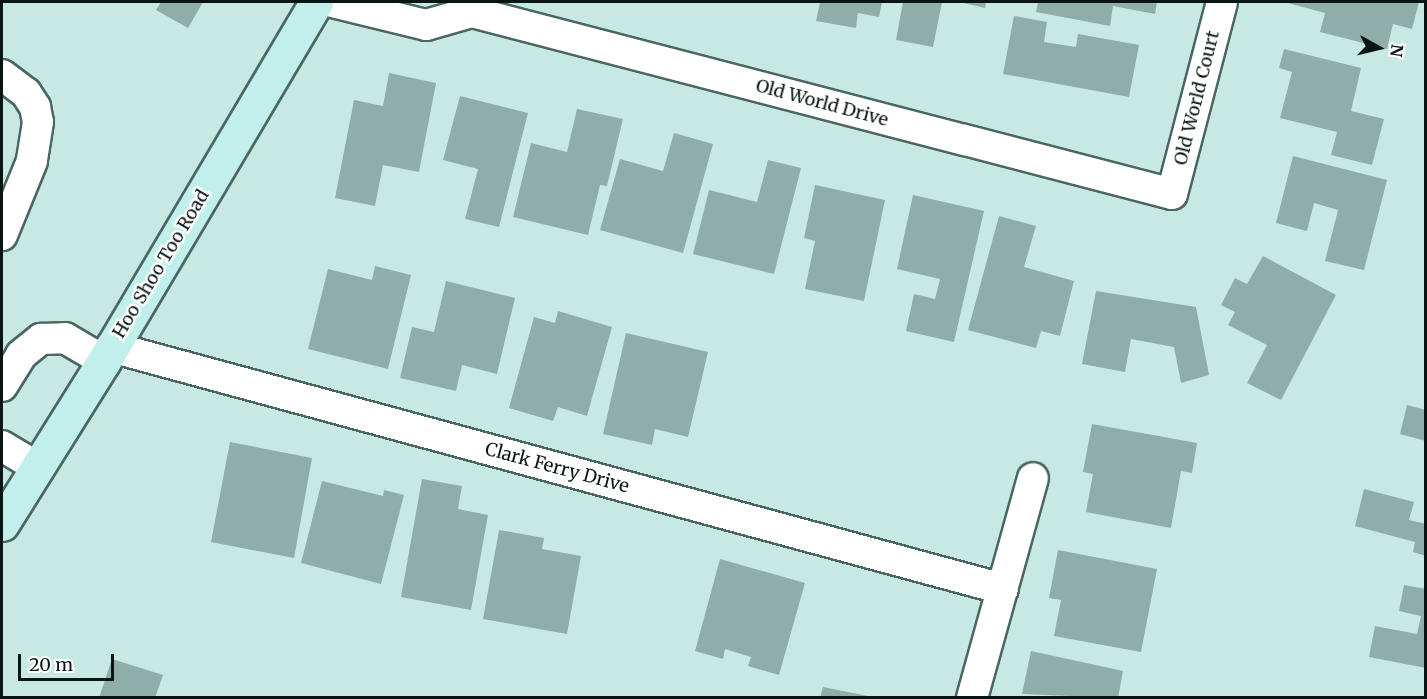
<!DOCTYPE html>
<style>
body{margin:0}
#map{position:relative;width:1427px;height:699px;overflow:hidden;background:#c8e8e4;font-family:Merriweather,serif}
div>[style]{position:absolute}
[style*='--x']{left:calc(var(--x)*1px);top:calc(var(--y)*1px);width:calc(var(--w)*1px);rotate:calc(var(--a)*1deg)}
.building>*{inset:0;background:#8faeaa}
.roads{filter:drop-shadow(2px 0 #4a6663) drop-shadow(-2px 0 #4a6663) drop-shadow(0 2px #4a6663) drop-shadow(0 -2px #4a6663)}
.street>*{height:30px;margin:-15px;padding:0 15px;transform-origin:15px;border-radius:15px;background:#fff}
.secondary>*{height:33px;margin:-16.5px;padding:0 16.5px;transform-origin:16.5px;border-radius:16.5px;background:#c0efec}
span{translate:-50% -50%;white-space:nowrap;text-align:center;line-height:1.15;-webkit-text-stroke:5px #fff;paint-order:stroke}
.street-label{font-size:18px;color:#091514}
.frame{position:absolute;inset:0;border:3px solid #091514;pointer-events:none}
.north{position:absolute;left:1349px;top:18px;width:60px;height:60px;-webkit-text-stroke:4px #fff;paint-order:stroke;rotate:98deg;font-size:16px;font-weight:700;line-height:24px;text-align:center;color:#091514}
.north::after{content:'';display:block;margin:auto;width:21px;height:27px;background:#091514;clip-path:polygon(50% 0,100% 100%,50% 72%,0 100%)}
.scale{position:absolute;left:18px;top:654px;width:96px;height:27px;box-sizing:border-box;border:3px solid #091514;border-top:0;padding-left:8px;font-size:18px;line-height:21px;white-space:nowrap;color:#091514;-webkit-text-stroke:4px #fff;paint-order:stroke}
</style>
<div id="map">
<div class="building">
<i style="clip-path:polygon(161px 2px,203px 2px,188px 28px,156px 10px)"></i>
<i style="clip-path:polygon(820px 2px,882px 2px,879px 17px,858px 13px,856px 28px,816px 21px)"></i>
<i style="clip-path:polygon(903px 2px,942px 2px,933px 47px,896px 40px)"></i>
<i style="clip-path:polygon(959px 2px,986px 2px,985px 8px)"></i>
<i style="clip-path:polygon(1038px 2px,1157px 2px,1155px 14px,1113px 6px,1110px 26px,1036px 12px)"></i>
<i style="clip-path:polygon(1284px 2px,1419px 2px,1412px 29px,1393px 24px,1387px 49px,1320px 32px,1325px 13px)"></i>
<i style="clip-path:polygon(1014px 16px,1047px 22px,1044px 42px,1076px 47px,1078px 34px,1139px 45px,1129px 97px,1003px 74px)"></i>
<i style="clip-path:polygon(1284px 49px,1361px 68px,1351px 111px,1384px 119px,1372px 165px,1331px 155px,1337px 132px,1280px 118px,1292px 72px,1279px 68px)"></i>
<i style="clip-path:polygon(389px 73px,436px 83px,419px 172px,383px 165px,375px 206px,335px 198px,354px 100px,383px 106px)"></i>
<i style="clip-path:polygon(460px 96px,528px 113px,499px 227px,465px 219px,478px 169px,443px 160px)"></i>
<i style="clip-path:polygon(577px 109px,623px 119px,607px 186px,600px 185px,588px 235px,513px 217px,531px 143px,567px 152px)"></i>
<i style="clip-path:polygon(674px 133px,713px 144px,683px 253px,600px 230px,620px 159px,663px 171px)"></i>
<i style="clip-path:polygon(1293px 156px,1387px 180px,1364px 270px,1325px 261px,1338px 210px,1314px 203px,1307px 231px,1276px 223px)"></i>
<i style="clip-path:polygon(768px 160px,801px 168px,774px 274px,693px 254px,709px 190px,757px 202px)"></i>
<i style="clip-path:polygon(815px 185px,885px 200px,864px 301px,805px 289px,815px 241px,804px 238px)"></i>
<i style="clip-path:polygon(913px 195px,984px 211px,954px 342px,906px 331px,914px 294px,935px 299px,940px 279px,897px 269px)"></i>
<i style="clip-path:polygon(999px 216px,1036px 226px,1024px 267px,1074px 281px,1060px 336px,1041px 331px,1036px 348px,968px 330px)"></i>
<i style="clip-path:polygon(1263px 256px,1336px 295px,1281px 400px,1247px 383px,1267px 345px,1228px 325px,1235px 312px,1221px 305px,1235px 278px,1247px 284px)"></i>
<i style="clip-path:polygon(375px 266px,411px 275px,388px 369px,308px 349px,328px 269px,372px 280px)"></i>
<i style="clip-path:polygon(446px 281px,515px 298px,497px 374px,462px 365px,456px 391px,400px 378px,412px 327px,434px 332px)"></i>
<i style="clip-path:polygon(1096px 291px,1196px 307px,1209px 375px,1181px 383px,1174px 347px,1131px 339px,1125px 372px,1082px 364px)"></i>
<i style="clip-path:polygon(558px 311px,612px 327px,587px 416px,558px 407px,553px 421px,509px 408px,534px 317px,555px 323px)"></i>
<i style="clip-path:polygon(626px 333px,708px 352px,688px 437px,655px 429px,652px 445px,603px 434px)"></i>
<i style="clip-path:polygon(1407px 405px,1426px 410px,1426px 441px,1400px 434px)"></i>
<i style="clip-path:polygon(1092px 424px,1197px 443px,1192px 473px,1181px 471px,1171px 528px,1086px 512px,1093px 474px,1083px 472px)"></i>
<i style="clip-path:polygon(230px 442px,312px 458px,294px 558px,211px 542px)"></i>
<i style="clip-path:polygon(422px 479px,462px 486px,458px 509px,488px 515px,471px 610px,401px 597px)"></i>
<i style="clip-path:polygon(322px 481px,383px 496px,384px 490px,404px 495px,381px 584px,301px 563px)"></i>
<i style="clip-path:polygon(1364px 489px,1414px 502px,1409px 520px,1426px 524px,1426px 556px,1413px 552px,1415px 542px,1355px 526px)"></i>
<i style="clip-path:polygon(499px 530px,544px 538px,542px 549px,581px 556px,567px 634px,483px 619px)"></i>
<i style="clip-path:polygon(1058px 550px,1157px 569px,1141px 652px,1054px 636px,1061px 600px,1049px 598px)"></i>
<i style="clip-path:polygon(720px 559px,805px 583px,779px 675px,748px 666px,751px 657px,725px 649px,723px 659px,695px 651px)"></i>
<i style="clip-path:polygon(1404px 585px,1426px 589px,1426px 668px,1369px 657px,1375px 626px,1417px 634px,1421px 616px,1399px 611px)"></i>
<i style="clip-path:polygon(1031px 651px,1123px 671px,1118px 698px,1022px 694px)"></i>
<i style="clip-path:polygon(112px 659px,163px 675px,155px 698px,99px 698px)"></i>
<i style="clip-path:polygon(823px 687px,868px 696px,868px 698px,820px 698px)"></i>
</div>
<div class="roads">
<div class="street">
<i style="--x:332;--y:2;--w:97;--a:13.7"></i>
<i style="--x:426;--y:25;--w:48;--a:-15.8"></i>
<i style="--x:472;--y:12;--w:723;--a:14.57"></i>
<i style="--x:1172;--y:194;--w:198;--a:-75.4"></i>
<i style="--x:2;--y:75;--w:30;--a:37"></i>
<i style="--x:26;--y:93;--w:17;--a:57"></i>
<i style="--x:35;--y:107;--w:15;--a:79"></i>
<i style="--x:38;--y:122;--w:39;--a:99"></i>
<i style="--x:32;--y:161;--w:80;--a:112.1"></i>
<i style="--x:111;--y:347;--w:924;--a:15.18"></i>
<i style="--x:2;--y:386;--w:36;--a:-58"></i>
<i style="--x:21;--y:355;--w:26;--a:-39"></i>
<i style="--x:41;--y:339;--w:24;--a:-2"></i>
<i style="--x:65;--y:338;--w:45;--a:30.5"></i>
<i style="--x:2;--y:446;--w:41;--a:31"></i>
<i style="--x:972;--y:698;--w:228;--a:-74.5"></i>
</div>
<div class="secondary">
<i style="--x:2;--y:524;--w:192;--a:-58"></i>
<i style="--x:104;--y:361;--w:417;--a:-59.4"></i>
</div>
</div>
<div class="street-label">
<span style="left:1197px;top:98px;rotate:-76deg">Old World Court</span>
<span style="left:822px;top:103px;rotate:15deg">Old World Drive</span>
<span style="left:161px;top:264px;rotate:-59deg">Hoo Shoo Too Road</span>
<span style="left:557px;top:468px;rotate:15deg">Clark Ferry Drive</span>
</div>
<div class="frame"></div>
<div class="north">N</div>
<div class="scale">20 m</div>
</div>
